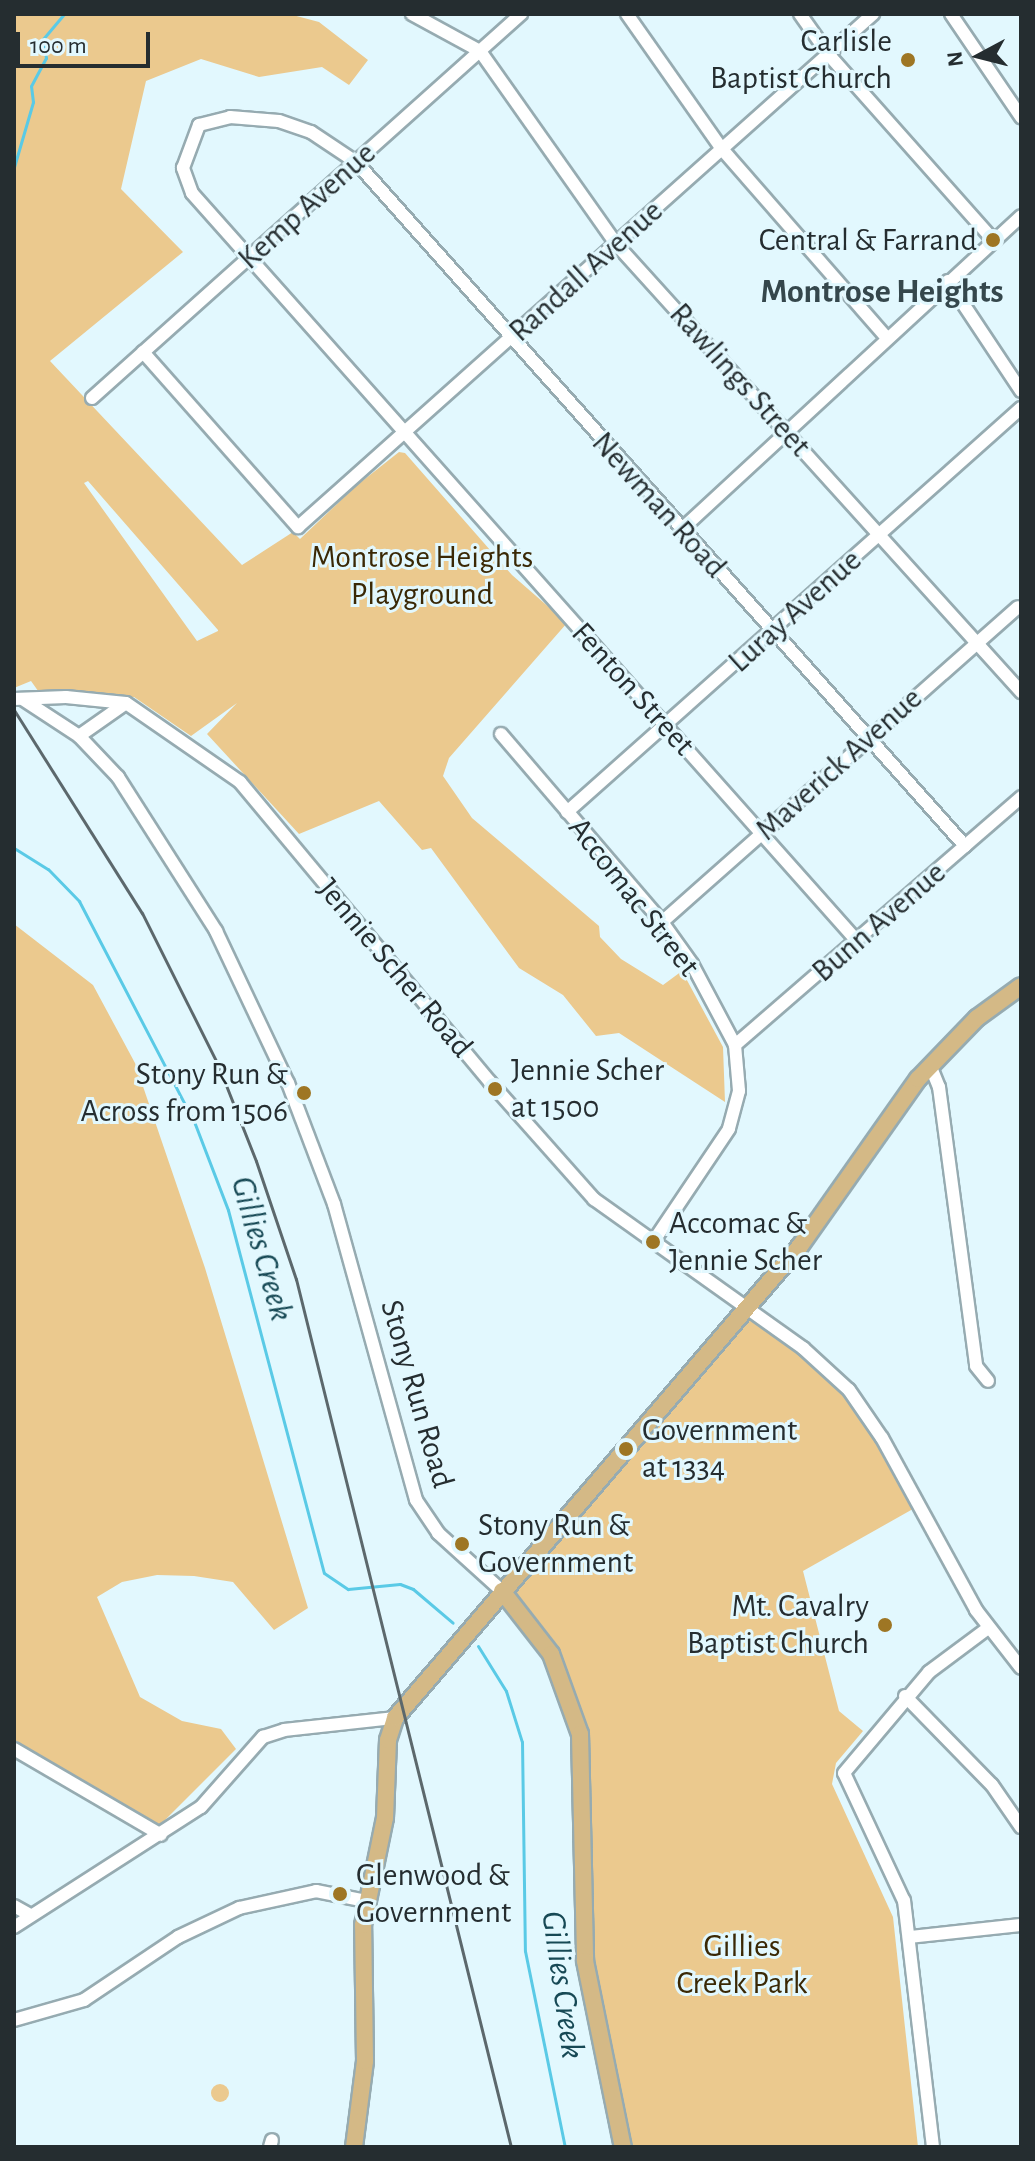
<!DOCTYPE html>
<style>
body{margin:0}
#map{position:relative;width:1035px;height:2161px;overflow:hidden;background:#e2f8fe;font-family:"Alegreya Sans",sans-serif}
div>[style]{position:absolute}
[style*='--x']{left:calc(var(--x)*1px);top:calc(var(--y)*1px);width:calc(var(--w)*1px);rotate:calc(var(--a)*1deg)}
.green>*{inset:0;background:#ebc98e}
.round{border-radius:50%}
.stream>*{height:3px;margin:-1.5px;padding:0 1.5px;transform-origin:1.5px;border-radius:1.5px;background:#5acae6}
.roads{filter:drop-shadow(2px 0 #96abb1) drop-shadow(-2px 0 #96abb1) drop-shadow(0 2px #96abb1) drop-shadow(0 -2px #96abb1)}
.minor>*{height:12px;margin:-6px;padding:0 6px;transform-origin:6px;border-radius:6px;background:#fff}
.major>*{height:16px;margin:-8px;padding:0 8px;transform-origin:8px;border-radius:8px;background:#d4b986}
.rail>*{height:3px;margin:-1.5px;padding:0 1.5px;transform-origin:1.5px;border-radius:1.5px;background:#5c686c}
.dots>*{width:22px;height:22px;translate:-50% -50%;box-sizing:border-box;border:4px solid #e2f8fe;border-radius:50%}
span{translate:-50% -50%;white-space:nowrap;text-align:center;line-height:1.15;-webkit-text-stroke:6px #e2f8fe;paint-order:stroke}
.poi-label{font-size:32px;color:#252d30}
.right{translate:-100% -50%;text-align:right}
.left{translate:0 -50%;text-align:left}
.street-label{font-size:32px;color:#252d30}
.park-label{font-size:32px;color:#3a2805}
.neighbourhood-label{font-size:34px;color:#35474c;font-weight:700}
.water-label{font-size:34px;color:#174955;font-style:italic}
.frame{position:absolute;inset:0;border:16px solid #252d30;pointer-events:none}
.north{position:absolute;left:939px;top:16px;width:80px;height:80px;-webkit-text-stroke:6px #e2f8fe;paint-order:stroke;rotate:263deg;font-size:22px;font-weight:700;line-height:32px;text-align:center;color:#252d30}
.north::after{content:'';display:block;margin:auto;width:28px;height:36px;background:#252d30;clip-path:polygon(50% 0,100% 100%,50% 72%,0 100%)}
.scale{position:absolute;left:16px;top:32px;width:134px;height:36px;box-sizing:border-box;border:4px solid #252d30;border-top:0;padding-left:10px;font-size:24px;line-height:28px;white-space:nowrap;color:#252d30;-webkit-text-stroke:6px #e2f8fe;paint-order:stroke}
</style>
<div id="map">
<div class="green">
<i style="clip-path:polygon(evenodd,14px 14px,289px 14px,319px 22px,368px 60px,349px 85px,322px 67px,259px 77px,201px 59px,146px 81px,121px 189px,183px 252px,50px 361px,242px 565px,293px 532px,300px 539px,356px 486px,399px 452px,405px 453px,512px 575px,567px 623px,449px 758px,443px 776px,472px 818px,599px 926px,600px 937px,621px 959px,663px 985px,682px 971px,723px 1047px,725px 1102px,619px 1033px,596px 1036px,563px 995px,519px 968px,431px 848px,422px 850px,379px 801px,299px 834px,207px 734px,237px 703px,191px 736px,134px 697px,41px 695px,31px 681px,14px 688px,14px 14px,88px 481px,218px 630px,218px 631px,197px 641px,84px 483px,88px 481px)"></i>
<i style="clip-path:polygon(14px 924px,93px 985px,135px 1063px,205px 1268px,308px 1608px,274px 1630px,233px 1582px,194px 1576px,157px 1575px,122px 1582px,97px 1597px,140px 1697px,182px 1721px,221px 1729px,236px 1749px,160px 1825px,14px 1740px)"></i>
<i style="clip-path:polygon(746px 1310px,835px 1375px,920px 1505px,803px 1571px,839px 1711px,863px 1731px,836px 1763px,832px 1784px,893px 1917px,918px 2147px,623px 2147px,594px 2017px,585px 1786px,565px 1684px,502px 1591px)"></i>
<i class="round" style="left:211px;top:2084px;width:18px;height:18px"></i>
</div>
<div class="stream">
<i style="--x:14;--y:167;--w:68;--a:-73.7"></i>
<i style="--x:33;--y:102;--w:16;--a:-97"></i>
<i style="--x:31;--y:86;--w:32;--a:-62"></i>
<i style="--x:46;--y:58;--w:19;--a:-99"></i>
<i style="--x:43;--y:39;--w:33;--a:-50"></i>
<i style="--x:14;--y:848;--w:40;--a:32"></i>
<i style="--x:48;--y:869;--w:45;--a:45.9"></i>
<i style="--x:79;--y:901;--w:251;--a:62.5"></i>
<i style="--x:195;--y:1124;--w:92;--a:69"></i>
<i style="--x:228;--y:1210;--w:375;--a:75.2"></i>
<i style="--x:324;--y:1573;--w:29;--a:34"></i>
<i style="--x:348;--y:1589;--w:52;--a:-5.5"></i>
<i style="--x:400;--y:1584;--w:14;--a:21"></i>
<i style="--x:413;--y:1589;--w:52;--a:40.4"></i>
<i style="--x:478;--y:1646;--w:53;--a:58.1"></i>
<i style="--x:506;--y:1691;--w:53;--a:72.6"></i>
<i style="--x:522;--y:1742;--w:209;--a:89.2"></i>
<i style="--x:525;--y:1951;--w:200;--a:78.5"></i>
</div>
<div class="roads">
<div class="minor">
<i style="--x:412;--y:14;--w:77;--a:28.6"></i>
<i style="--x:480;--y:51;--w:237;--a:54.8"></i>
<i style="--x:617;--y:245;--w:603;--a:47.89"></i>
<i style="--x:627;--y:14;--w:165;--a:54.9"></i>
<i style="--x:722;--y:149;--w:249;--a:48.9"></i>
<i style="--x:800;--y:14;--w:50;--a:54.7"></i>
<i style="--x:829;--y:55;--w:247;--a:48.4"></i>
<i style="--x:951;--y:14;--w:125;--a:55.8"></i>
<i style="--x:948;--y:281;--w:132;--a:56.4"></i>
<i style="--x:143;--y:352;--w:234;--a:48.5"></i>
<i style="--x:298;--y:527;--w:771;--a:-41.74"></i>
<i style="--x:92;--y:398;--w:576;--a:-41.83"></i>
<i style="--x:682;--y:529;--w:461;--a:-42.7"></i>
<i style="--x:14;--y:699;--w:52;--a:-2.2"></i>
<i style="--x:66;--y:697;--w:60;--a:5.7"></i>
<i style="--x:126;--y:703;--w:139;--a:34.7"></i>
<i style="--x:240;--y:782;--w:391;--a:50.2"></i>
<i style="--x:490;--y:1082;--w:157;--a:48.4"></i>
<i style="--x:594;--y:1199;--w:257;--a:35.5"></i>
<i style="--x:803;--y:1348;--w:62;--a:42.4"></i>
<i style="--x:849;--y:1390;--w:58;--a:55.5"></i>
<i style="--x:882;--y:1438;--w:196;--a:61.3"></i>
<i style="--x:976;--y:1610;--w:73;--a:52.2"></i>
<i style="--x:24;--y:700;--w:66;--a:33.2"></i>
<i style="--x:79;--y:736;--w:57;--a:46.4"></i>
<i style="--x:118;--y:777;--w:183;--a:57.5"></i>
<i style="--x:216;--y:931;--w:168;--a:64.7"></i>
<i style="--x:288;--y:1083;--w:129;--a:69.2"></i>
<i style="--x:334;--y:1204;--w:307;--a:74.5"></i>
<i style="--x:416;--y:1500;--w:40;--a:56"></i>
<i style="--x:438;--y:1533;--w:86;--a:42.2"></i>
<i style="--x:501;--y:734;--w:248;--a:49.4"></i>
<i style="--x:662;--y:922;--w:52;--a:54.5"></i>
<i style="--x:692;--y:964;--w:92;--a:62"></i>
<i style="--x:735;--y:1045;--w:46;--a:85"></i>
<i style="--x:739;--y:1091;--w:39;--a:105"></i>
<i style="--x:729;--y:1129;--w:136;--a:123.9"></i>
<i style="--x:79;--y:736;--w:57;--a:-35.1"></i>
<i style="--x:567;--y:812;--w:608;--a:-41.66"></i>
<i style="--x:662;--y:922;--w:475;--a:-41.5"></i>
<i style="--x:857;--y:941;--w:1001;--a:-131.64"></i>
<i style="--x:192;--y:193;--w:27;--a:-110"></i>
<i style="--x:183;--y:168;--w:46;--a:-69.6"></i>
<i style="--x:199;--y:125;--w:32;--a:-14"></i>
<i style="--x:230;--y:117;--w:49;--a:4.7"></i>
<i style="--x:279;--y:121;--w:34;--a:19"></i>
<i style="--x:311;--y:132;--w:54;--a:33.7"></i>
<i style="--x:356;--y:162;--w:916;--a:48.32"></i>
<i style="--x:735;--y:1045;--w:379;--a:-40.9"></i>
<i style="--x:930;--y:1065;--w:24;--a:68"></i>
<i style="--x:939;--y:1087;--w:281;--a:82.4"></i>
<i style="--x:976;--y:1366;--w:19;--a:51"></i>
<i style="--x:905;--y:1696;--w:124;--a:45.7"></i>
<i style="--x:992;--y:1785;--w:51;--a:55.4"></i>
<i style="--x:14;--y:1749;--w:170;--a:30.3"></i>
<i style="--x:14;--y:1906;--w:18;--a:29"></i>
<i style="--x:14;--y:1927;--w:222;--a:-32.7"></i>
<i style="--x:201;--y:1807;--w:94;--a:-48.5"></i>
<i style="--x:263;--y:1737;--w:22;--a:-18"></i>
<i style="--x:284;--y:1730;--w:112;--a:-6.2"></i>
<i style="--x:910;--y:1937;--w:112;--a:-6.2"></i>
<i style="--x:14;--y:2020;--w:73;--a:-15.9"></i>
<i style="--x:84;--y:2000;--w:113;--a:-33.8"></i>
<i style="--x:178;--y:1937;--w:68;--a:-25.4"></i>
<i style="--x:239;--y:1908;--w:79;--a:-12.4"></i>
<i style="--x:316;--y:1891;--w:51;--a:11.3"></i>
<i style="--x:270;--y:2147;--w:7;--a:-74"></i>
<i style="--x:933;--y:2147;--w:248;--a:-96.7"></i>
<i style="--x:904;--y:1901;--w:141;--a:-115.1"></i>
<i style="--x:844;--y:1773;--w:132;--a:-49.9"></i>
<i style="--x:929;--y:1672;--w:74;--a:-36.7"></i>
</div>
<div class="major">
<i style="--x:502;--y:1591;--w:80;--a:52.1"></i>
<i style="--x:551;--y:1654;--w:85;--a:70.1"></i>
<i style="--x:580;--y:1734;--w:227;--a:88.7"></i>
<i style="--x:585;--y:1961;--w:190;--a:78.5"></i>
<i style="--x:354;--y:2147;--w:87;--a:-82.7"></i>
<i style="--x:365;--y:2061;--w:136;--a:-90.8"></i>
<i style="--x:363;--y:1925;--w:109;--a:-78.4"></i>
<i style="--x:385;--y:1818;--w:78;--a:-87.8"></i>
<i style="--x:388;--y:1740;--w:23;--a:-72"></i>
<i style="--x:395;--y:1718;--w:622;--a:-49.37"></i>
<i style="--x:800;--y:1246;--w:204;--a:-54.8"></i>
<i style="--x:918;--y:1079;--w:85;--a:-46"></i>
<i style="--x:977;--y:1018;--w:54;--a:-36"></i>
</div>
</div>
<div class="rail">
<i style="--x:14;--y:710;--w:240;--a:57.8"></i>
<i style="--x:142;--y:913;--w:170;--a:63.4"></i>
<i style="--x:218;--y:1065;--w:103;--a:68.4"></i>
<i style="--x:256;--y:1161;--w:125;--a:71.3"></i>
<i style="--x:296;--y:1279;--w:894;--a:76.09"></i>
</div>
<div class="dots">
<i style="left:908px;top:60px;background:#9e7624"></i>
<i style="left:993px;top:240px;background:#9e7624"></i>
<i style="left:495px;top:1089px;background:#9e7624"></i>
<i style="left:304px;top:1093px;background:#9e7624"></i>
<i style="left:653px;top:1242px;background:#9e7624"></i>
<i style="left:626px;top:1449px;background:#9e7624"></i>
<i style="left:462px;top:1544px;background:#9e7624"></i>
<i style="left:885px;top:1625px;background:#9e7624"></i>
<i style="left:340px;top:1894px;background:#9e7624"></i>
</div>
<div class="poi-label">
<span class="right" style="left:892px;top:60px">Carlisle<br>Baptist Church</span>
<span class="right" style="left:977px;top:240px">Central &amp; Farrand</span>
<span class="left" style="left:511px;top:1089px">Jennie Scher<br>at 1500</span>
<span class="right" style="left:288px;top:1093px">Stony Run &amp;<br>Across from 1506</span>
<span class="left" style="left:669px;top:1242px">Accomac &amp;<br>Jennie Scher</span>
<span class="left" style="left:642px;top:1449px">Government<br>at 1334</span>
<span class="left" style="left:478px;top:1544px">Stony Run &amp;<br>Government</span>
<span class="right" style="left:869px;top:1625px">Mt. Cavalry<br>Baptist Church</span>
<span class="left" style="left:356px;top:1894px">Glenwood &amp;<br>Government</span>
</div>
<div class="street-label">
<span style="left:307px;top:206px;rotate:-42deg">Kemp Avenue</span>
<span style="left:586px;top:271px;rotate:-42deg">Randall Avenue</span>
<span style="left:740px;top:380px;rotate:48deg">Rawlings Street</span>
<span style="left:659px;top:505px;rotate:48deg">Newman Road</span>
<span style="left:795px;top:611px;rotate:-42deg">Luray Avenue</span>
<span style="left:633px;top:689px;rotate:48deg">Fenton Street</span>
<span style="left:839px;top:764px;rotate:-42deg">Maverick Avenue</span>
<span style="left:634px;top:897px;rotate:52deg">Accomac Street</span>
<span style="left:879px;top:922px;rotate:-41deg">Bunn Avenue</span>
<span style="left:395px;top:968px;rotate:50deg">Jennie Scher Road</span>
<span style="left:417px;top:1394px;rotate:74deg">Stony Run Road</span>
</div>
<div class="park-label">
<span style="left:422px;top:576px">Montrose Heights<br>Playground</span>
<span style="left:742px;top:1965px">Gillies<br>Creek Park</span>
</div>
<div class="neighbourhood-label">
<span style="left:882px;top:293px">Montrose Heights</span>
</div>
<div class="water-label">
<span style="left:261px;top:1249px;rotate:74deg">Gillies Creek</span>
<span style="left:562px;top:1985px;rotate:82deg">Gillies Creek</span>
</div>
<div class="frame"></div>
<div class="north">N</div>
<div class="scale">100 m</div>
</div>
